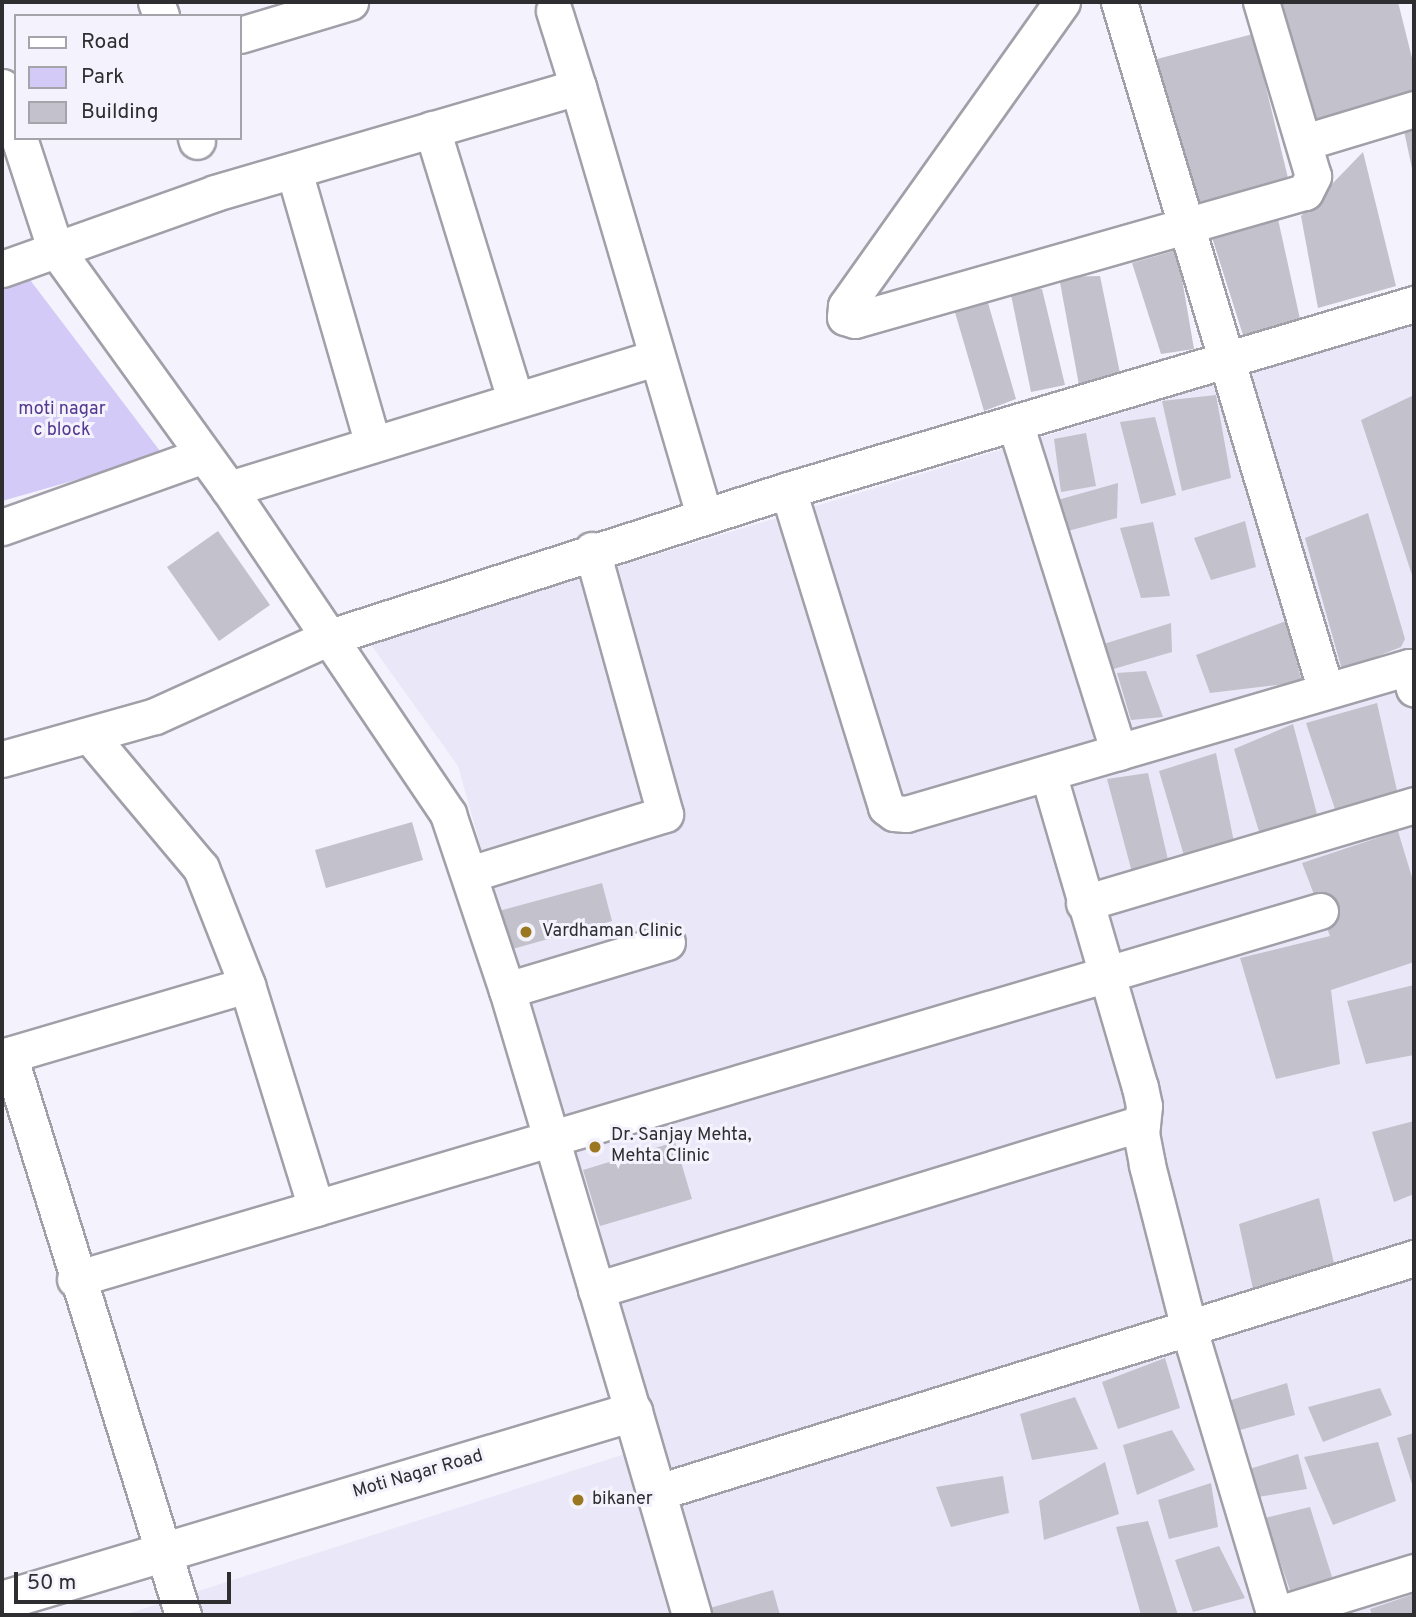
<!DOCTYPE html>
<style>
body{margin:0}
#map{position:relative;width:1416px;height:1617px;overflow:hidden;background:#f4f2fc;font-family:Overpass,sans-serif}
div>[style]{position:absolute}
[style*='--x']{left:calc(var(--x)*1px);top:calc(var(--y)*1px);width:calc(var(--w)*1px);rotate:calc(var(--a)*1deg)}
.built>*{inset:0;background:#eae7f8}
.green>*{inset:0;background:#d3caf7}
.building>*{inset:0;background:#c3c1cb}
.roads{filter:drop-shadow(2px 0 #a19fa8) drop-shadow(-2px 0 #a19fa8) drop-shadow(0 2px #a19fa8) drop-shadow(0 -2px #a19fa8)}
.minor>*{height:35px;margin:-17.5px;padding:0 17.5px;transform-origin:17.5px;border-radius:17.5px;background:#fff}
.tertiary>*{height:38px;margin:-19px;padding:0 19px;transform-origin:19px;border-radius:19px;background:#fff}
.dots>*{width:19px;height:19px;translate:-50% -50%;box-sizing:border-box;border:4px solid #f4f2fc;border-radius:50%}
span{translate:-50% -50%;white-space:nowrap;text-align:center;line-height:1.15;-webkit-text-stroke:6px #f4f2fc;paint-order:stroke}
.park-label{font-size:18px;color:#543890}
.poi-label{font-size:18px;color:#2e2e31}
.left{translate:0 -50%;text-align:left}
.street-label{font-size:18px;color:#2e2e31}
.frame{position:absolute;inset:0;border:4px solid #2e2e31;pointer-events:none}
.legend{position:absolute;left:14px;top:14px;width:228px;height:126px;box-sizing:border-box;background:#f4f2fc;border:2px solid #a5a4ab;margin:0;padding:9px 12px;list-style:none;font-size:21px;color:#2e2e31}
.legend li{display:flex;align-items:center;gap:14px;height:35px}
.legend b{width:35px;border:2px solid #a5a4ab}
.scale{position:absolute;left:14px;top:1572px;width:217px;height:32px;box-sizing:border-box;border:4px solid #2e2e31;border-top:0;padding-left:9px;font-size:21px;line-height:24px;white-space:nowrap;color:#2e2e31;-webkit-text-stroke:5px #f4f2fc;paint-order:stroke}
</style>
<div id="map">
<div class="built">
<i style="clip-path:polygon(1414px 324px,1414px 1615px,124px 1615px,650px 1446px,458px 766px,369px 642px)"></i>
</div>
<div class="green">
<i style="clip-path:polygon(24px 272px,163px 455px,2px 501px,2px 281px)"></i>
</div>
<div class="building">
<i style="clip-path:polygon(1282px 2px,1398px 2px,1414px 66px,1414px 97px,1317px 123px)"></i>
<i style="clip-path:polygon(1253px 34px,1288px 178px,1198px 205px,1157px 59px)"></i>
<i style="clip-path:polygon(1414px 128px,1414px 173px,1413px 173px,1404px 131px)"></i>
<i style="clip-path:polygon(1363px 152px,1396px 286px,1318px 308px,1301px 216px)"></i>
<i style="clip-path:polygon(1276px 210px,1300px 319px,1243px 335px,1210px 231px)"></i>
<i style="clip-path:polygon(1177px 250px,1194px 349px,1161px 354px,1132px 263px)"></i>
<i style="clip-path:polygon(1100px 276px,1121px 378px,1079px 385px,1059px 277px)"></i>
<i style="clip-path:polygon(1042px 289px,1065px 385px,1031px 392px,1010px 290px)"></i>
<i style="clip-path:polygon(988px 303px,1016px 399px,984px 411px,954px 309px)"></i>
<i style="clip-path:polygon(1216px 395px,1231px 478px,1182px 491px,1162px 401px)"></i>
<i style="clip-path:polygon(1414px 395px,1414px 581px,1361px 420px)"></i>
<i style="clip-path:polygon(1155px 417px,1176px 495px,1141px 504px,1120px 422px)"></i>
<i style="clip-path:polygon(1086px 433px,1096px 486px,1061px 492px,1054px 439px)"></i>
<i style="clip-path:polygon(1118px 483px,1117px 518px,1064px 532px,1054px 501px)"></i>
<i style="clip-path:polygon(1368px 513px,1405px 639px,1401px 647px,1342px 670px,1305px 538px)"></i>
<i style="clip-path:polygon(1245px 521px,1256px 567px,1211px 580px,1194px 538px)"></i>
<i style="clip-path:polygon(1153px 522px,1170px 596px,1141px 598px,1120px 528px)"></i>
<i style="clip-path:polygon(218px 531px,270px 605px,219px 641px,167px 567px)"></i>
<i style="clip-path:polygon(1286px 621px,1302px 682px,1210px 693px,1196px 655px)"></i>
<i style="clip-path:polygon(1171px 623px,1172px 652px,1103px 672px,1094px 647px)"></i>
<i style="clip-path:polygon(1146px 671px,1163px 717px,1131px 720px,1117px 673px)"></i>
<i style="clip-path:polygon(1377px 703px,1398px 795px,1337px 815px,1306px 723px)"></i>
<i style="clip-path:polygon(1293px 724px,1317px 814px,1261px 838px,1234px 749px)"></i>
<i style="clip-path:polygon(1216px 753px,1234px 842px,1185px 859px,1159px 771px)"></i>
<i style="clip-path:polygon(1148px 773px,1168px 860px,1133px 876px,1107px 779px)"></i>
<i style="clip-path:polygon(412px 822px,423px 860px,326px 888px,315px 850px)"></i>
<i style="clip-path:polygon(1398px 831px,1414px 884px,1414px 962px,1331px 990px,1340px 1064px,1276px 1079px,1240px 958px,1330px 936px,1302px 863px)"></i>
<i style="clip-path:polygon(602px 883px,612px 921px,509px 950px,499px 911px)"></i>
<i style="clip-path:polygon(1414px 985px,1414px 1055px,1366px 1064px,1347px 1001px)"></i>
<i style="clip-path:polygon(1414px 1121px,1414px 1194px,1394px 1202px,1372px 1132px)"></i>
<i style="clip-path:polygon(675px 1142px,692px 1199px,600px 1226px,583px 1170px)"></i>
<i style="clip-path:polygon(1319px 1198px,1336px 1272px,1253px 1289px,1239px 1224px)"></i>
<i style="clip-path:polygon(1165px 1358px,1180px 1408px,1118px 1429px,1102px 1382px)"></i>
<i style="clip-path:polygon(1287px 1383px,1295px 1415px,1240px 1430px,1228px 1401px)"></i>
<i style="clip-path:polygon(1380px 1388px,1392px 1415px,1323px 1442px,1308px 1407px)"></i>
<i style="clip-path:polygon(1075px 1397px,1098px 1449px,1032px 1460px,1020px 1414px)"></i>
<i style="clip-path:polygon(1172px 1430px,1195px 1470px,1137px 1495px,1123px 1445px)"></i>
<i style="clip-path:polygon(1414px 1433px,1414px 1490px,1397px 1438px)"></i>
<i style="clip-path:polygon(1378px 1442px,1396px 1501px,1333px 1525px,1304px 1457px)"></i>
<i style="clip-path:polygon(1298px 1454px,1307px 1489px,1251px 1498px,1243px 1471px)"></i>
<i style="clip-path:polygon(1105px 1462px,1119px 1514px,1044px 1540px,1039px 1501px)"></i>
<i style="clip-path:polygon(1003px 1476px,1009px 1513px,951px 1527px,936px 1487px)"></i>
<i style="clip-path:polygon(1211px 1483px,1218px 1527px,1169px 1539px,1158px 1500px)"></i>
<i style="clip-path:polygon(1310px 1507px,1332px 1577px,1291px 1593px,1265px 1518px)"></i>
<i style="clip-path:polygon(1148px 1521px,1178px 1615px,1141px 1615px,1116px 1527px)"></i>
<i style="clip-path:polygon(1219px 1546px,1245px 1598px,1193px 1612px,1175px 1560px)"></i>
<i style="clip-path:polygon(773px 1590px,780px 1615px,697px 1615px,696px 1612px)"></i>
<i style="clip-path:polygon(1414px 1594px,1414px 1615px,1372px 1615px,1370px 1609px)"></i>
</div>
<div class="roads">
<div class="minor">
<i style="--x:156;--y:2;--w:15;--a:70"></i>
<i style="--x:1062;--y:2;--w:373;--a:125.4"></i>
<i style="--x:846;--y:306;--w:11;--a:95"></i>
<i style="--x:845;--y:317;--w:10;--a:17"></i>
<i style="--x:855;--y:320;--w:468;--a:-15.9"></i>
<i style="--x:1305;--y:192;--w:18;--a:-63"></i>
<i style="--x:1313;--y:176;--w:182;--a:-106.6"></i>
<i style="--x:1119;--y:2;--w:719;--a:73.28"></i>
<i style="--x:240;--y:35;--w:115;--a:-16.7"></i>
<i style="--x:2;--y:87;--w:44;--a:71.6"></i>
<i style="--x:578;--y:87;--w:446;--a:73.6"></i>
<i style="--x:432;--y:129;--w:282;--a:72.9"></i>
<i style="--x:19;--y:138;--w:116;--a:71.9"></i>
<i style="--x:55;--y:248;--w:297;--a:54.2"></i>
<i style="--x:229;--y:489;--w:392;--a:56"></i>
<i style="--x:448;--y:814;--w:186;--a:71.5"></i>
<i style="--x:507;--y:990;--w:440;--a:73.4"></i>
<i style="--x:196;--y:138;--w:3;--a:72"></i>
<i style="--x:1305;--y:142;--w:114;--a:-16.8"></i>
<i style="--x:294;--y:171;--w:282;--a:73.9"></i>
<i style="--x:2;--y:269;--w:226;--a:-19.6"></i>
<i style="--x:215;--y:193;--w:378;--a:-16.3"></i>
<i style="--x:578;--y:87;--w:80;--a:-107.5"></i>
<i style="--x:1015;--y:423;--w:345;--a:72.5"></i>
<i style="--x:229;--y:489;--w:445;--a:-17.1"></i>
<i style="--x:788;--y:490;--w:653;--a:-16.55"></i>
<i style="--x:2;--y:527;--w:211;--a:-19.6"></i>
<i style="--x:91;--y:737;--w:171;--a:50"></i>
<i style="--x:201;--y:868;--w:126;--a:68.5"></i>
<i style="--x:2;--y:759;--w:159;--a:-15.7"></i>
<i style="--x:155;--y:716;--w:189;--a:-24.4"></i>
<i style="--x:327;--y:638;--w:484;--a:-17.8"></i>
<i style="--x:788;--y:490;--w:332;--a:72.8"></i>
<i style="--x:886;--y:807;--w:10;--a:37"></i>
<i style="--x:894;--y:813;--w:12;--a:5"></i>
<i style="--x:906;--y:814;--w:524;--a:-16.29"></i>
<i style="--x:1409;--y:667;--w:22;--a:77"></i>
<i style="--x:1048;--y:773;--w:327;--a:73.7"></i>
<i style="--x:1140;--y:1087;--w:19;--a:78"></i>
<i style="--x:1144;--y:1106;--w:27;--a:96"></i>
<i style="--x:1141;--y:1133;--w:33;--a:79"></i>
<i style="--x:1147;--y:1165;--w:169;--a:75.6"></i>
<i style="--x:1189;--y:1329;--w:299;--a:73.3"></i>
<i style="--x:470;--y:874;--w:204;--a:-17.1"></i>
<i style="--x:665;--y:814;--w:274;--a:-105.5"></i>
<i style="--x:1084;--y:903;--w:344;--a:-16.5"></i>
<i style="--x:507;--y:990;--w:167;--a:-16.7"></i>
<i style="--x:9;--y:1055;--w:586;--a:72.74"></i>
<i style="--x:2;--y:1057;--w:255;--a:-16.4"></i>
<i style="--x:247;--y:985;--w:233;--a:72.8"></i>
<i style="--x:316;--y:1208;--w:1047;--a:-16.48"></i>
<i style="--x:75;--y:1279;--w:251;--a:-16.4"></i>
<i style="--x:596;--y:1290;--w:571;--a:-17.01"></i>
<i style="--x:655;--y:1493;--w:795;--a:-17.2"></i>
<i style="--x:1275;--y:1615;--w:145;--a:-17.2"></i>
</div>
<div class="tertiary">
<i style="--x:2;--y:1601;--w:659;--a:-16.67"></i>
<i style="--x:633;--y:1412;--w:211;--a:73.8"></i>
</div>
</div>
<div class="dots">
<i style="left:526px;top:932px;background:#9b7722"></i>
<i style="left:595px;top:1147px;background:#9b7722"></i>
<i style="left:578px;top:1500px;background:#9b7722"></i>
</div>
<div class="park-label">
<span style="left:62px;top:421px">moti nagar<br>c block</span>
</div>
<div class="poi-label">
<span class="left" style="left:542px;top:932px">Vardhaman Clinic</span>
<span class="left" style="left:611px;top:1147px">Dr. Sanjay Mehta,<br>Mehta Clinic</span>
<span class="left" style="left:592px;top:1500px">bikaner</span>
</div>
<div class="street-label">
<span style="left:418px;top:1475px;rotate:-16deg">Moti Nagar Road</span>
</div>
<div class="frame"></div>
<ul class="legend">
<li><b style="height:9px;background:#fff"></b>Road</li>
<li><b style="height:19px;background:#d3caf7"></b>Park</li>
<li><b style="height:19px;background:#c3c1cb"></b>Building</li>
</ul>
<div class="scale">50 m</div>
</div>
